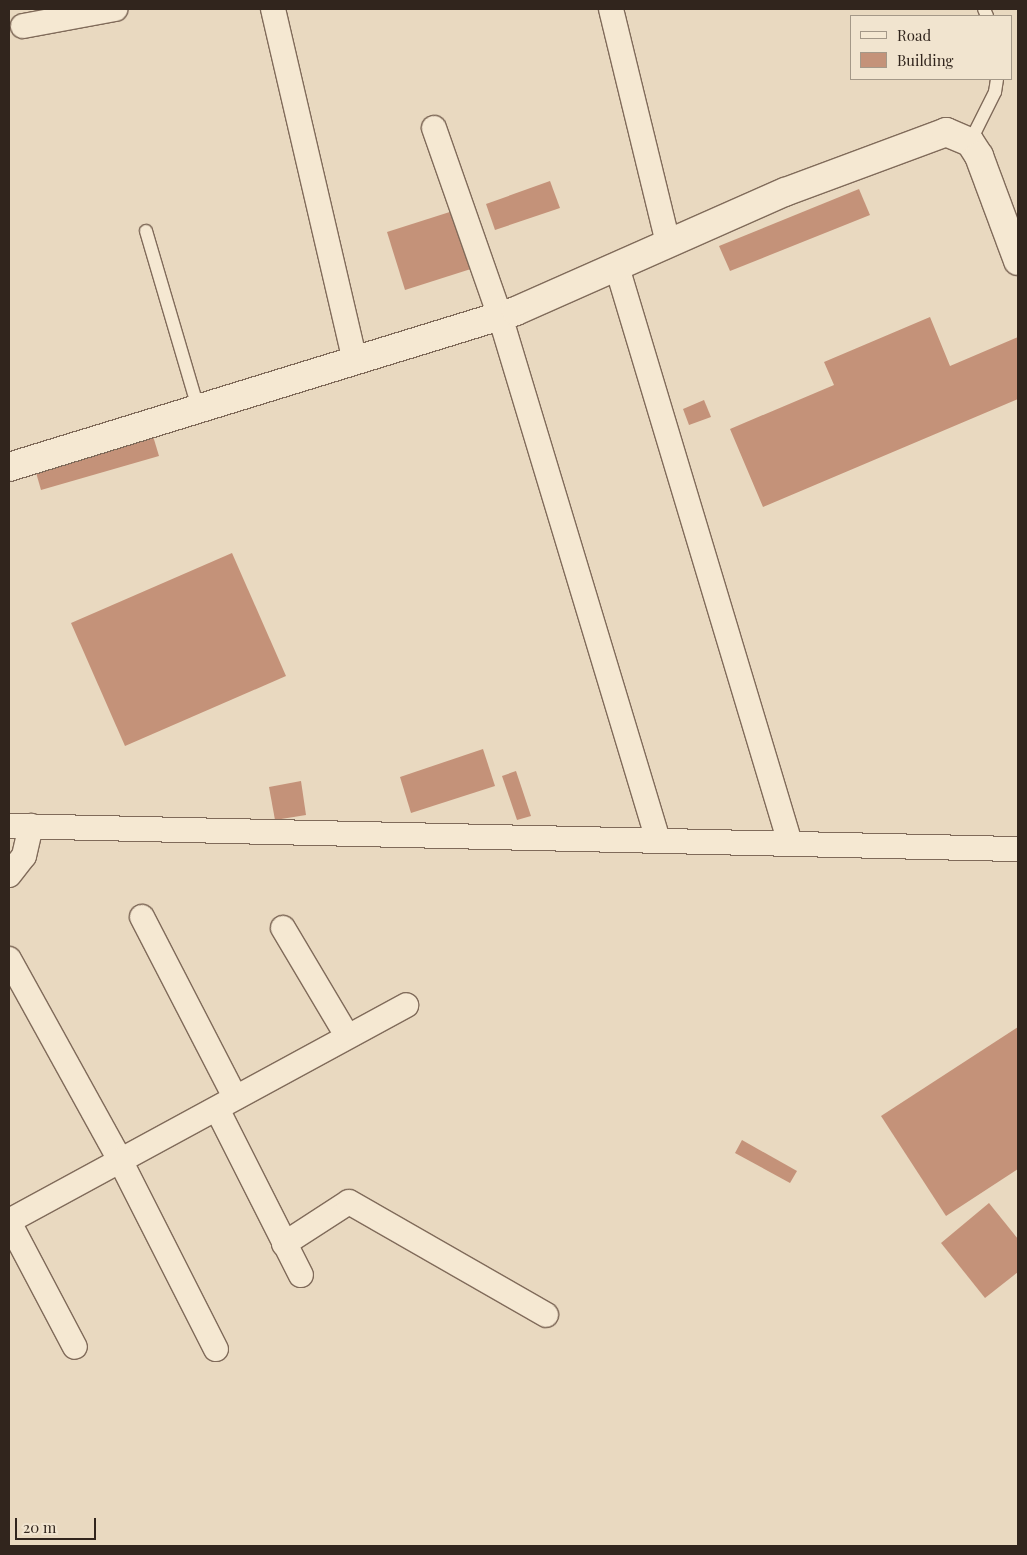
<!DOCTYPE html>
<style>
body{margin:0}
#map{position:relative;width:1027px;height:1555px;overflow:hidden;background:#e9d9c0;font-family:"Playfair Display",serif}
div>[style]{position:absolute}
[style*='--x']{left:calc(var(--x)*1px);top:calc(var(--y)*1px);width:calc(var(--w)*1px);rotate:calc(var(--a)*1deg)}
.building>*{inset:0;background:#c49279}
.roads{filter:drop-shadow(1px 0 #806b5a) drop-shadow(-1px 0 #806b5a) drop-shadow(0 1px #806b5a) drop-shadow(0 -1px #806b5a)}
.lane>*{height:12px;margin:-6px;padding:0 6px;transform-origin:6px;border-radius:6px;background:#f5e8d2}
.street>*{height:24px;margin:-12px;padding:0 12px;transform-origin:12px;border-radius:12px;background:#f5e8d2}
.secondary>*{height:28px;margin:-14px;padding:0 14px;transform-origin:14px;border-radius:14px;background:#f5e8d2}
span{translate:-50% -50%;white-space:nowrap;text-align:center;line-height:1.15;-webkit-text-stroke:5px #f1e4cf;paint-order:stroke}
.frame{position:absolute;inset:0;border:10px solid #31251d;pointer-events:none}
.legend{position:absolute;left:850px;top:15px;width:162px;height:65px;box-sizing:border-box;background:#f1e4cf;border:1px solid #a49888;margin:0;padding:6px 9px;list-style:none;font-size:15px;color:#31251d}
.legend li{display:flex;align-items:center;gap:10px;height:25px}
.legend b{width:25px;border:1px solid #a49888}
.scale{position:absolute;left:15px;top:1518px;width:81px;height:22px;box-sizing:border-box;border:2px solid #31251d;border-top:0;padding-left:6px;font-size:15px;line-height:18px;white-space:nowrap;color:#31251d;-webkit-text-stroke:4px #f1e4cf;paint-order:stroke}
</style>
<div id="map">
<div class="building">
<i style="clip-path:polygon(550px 181px,560px 208px,495px 230px,486px 204px)"></i>
<i style="clip-path:polygon(859px 189px,870px 215px,730px 271px,719px 246px)"></i>
<i style="clip-path:polygon(456px 210px,474px 268px,405px 290px,387px 232px)"></i>
<i style="clip-path:polygon(930px 317px,950px 366px,1018px 337px,1018px 399px,763px 507px,730px 429px,834px 385px,824px 362px)"></i>
<i style="clip-path:polygon(704px 400px,711px 417px,689px 425px,683px 409px)"></i>
<i style="clip-path:polygon(153px 436px,159px 456px,41px 490px,35px 469px)"></i>
<i style="clip-path:polygon(232px 553px,286px 676px,125px 746px,71px 623px)"></i>
<i style="clip-path:polygon(483px 749px,495px 786px,411px 813px,400px 777px)"></i>
<i style="clip-path:polygon(516px 771px,531px 816px,517px 820px,502px 776px)"></i>
<i style="clip-path:polygon(301px 781px,306px 815px,275px 820px,269px 787px)"></i>
<i style="clip-path:polygon(1018px 1027px,1018px 1169px,946px 1216px,881px 1116px)"></i>
<i style="clip-path:polygon(742px 1140px,797px 1171px,790px 1183px,735px 1153px)"></i>
<i style="clip-path:polygon(989px 1203px,1018px 1239px,1018px 1272px,985px 1298px,941px 1243px)"></i>
</div>
<div class="roads">
<div class="lane">
<i style="--x:984;--y:9;--w:8;--a:67"></i>
<i style="--x:970;--y:142;--w:56;--a:-63.4"></i>
<i style="--x:995;--y:92;--w:13;--a:-81"></i>
<i style="--x:146;--y:231;--w:184;--a:73.6"></i>
</div>
<div class="street">
<i style="--x:273;--y:9;--w:360;--a:76.9"></i>
<i style="--x:611;--y:9;--w:241;--a:76.3"></i>
<i style="--x:23;--y:26;--w:94;--a:-10.5"></i>
<i style="--x:434;--y:128;--w:199;--a:70.7"></i>
<i style="--x:500;--y:316;--w:547;--a:73.22"></i>
<i style="--x:617;--y:267;--w:601;--a:73.28"></i>
<i style="--x:9;--y:826;--w:1009;--a:1.31"></i>
<i style="--x:9;--y:875;--w:24;--a:-52"></i>
<i style="--x:24;--y:856;--w:31;--a:-77"></i>
<i style="--x:142;--y:917;--w:203;--a:62.7"></i>
<i style="--x:283;--y:928;--w:126;--a:59.3"></i>
<i style="--x:9;--y:959;--w:230;--a:61.1"></i>
<i style="--x:120;--y:1160;--w:212;--a:63.1"></i>
<i style="--x:217;--y:1109;--w:186;--a:63.2"></i>
<i style="--x:9;--y:1221;--w:452;--a:-28.5"></i>
<i style="--x:9;--y:1222;--w:141;--a:62.2"></i>
<i style="--x:284;--y:1244;--w:77;--a:-32.9"></i>
<i style="--x:349;--y:1202;--w:227;--a:29.8"></i>
</div>
<div class="secondary">
<i style="--x:9;--y:467;--w:530;--a:-17.1"></i>
<i style="--x:516;--y:311;--w:294;--a:-23.9"></i>
<i style="--x:785;--y:192;--w:172;--a:-20.4"></i>
<i style="--x:946;--y:132;--w:26;--a:23"></i>
<i style="--x:970;--y:142;--w:17;--a:57"></i>
<i style="--x:979;--y:156;--w:112;--a:69.6"></i>
</div>
</div>
<div class="frame"></div>
<ul class="legend">
<li><b style="height:6px;background:#f5e8d2"></b>Road</li>
<li><b style="height:14px;background:#c49279"></b>Building</li>
</ul>
<div class="scale">20 m</div>
</div>
